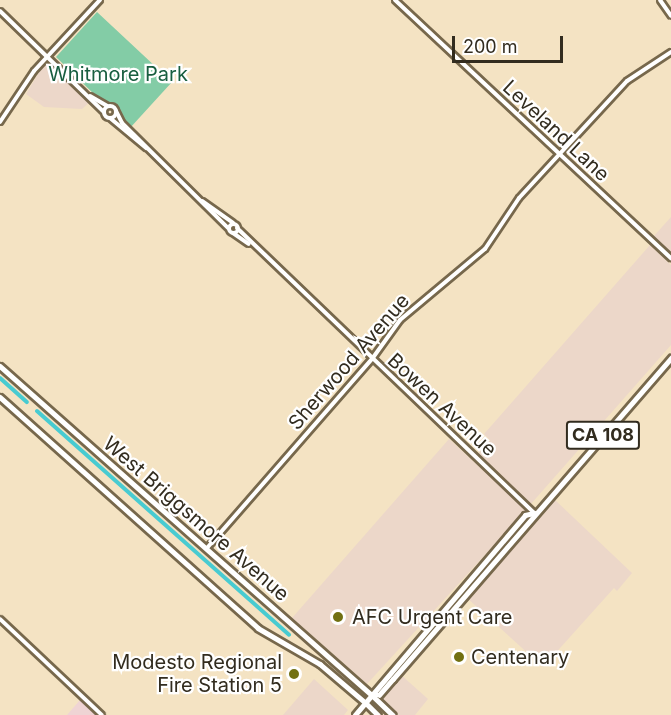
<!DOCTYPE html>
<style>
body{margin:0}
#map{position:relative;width:671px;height:715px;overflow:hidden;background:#f4e3c3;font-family:Inter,sans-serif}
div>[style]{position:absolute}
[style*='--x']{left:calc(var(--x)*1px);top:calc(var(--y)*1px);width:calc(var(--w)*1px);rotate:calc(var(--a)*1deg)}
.commercial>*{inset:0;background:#ecd7c9}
.medical>*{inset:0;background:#efd4d4}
.green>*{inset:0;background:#83cca6}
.canal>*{height:4px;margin:-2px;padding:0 2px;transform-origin:2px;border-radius:2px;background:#48cbd1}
.roads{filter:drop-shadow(2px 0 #77684c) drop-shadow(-2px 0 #77684c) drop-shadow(0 2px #77684c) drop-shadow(0 -2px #77684c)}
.tertiary>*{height:4px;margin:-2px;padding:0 2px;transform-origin:2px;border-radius:2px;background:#fff}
.tertiary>.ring{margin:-2px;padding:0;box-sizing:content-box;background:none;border:4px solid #fff;border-radius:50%}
.secondary>*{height:4.5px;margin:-2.25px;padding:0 2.25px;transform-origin:2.25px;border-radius:2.25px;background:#fff}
.primary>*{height:4.5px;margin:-2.25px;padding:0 2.25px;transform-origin:2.25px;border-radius:2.25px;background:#fff}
.dots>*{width:16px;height:16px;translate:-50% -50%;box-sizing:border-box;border:3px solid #fff;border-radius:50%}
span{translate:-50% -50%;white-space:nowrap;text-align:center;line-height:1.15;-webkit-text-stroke:4.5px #fff;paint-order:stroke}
.shield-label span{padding:2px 4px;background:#fff;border:2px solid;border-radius:4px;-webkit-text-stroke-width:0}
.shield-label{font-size:18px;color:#322c1f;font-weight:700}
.park-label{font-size:20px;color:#185e40}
.street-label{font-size:20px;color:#322c1f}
.poi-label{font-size:20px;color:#322c1f}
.left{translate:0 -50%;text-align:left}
.right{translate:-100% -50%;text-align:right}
.scale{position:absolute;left:452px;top:36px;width:111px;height:27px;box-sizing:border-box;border:3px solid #322c1f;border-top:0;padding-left:8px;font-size:18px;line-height:21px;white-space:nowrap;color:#322c1f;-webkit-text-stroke:4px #fff;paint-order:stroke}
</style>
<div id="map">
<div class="commercial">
<i style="clip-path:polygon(47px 59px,91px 101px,82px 109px,44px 107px,26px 94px)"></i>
<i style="clip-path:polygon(671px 217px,671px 254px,653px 237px)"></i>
<i style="clip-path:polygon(650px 245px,671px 265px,671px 345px,530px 505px,477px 455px,490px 440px,484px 434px)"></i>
<i style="clip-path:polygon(449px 439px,526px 510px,367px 684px,292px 618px)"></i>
<i style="clip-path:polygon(554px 499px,632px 573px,617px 591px,614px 588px,543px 667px,467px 598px)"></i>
<i style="clip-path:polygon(400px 674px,428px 699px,415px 715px,398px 715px,379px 697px)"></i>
<i style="clip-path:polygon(314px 679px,348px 710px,344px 715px,283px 715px)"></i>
</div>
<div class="medical">
<i style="clip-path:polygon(80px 700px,96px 715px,67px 715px)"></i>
</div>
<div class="green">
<i style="clip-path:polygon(97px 12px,172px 82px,130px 128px,116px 107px,99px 99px,56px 57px)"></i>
</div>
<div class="canal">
<i style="--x:0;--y:378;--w:36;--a:42"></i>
<i style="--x:37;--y:411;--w:337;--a:41.6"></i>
</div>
<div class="roads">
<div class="tertiary">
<i style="--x:395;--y:0;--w:378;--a:43.1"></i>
<i style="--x:660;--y:0;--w:19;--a:55"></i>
<i style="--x:0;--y:11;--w:145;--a:44.2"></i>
<i style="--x:90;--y:96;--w:20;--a:30"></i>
<i class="ring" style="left:104px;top:106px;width:8px;height:8px"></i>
<i style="--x:116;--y:111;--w:13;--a:63"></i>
<i style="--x:122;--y:123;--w:149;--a:44.7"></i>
<i style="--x:110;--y:118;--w:47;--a:39.8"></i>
<i style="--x:0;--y:122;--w:61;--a:-56.3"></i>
<i style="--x:34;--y:71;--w:97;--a:-47.1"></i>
<i style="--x:202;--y:201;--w:38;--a:35"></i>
<i class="ring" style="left:228.5px;top:223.5px;width:5px;height:5px"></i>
<i style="--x:237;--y:228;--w:412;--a:43.8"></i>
<i style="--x:233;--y:233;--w:19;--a:35"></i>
<i style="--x:207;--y:548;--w:251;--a:-48.9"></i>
<i style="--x:372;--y:359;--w:48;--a:-54.3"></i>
<i style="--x:400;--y:320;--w:111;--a:-39.9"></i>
<i style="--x:485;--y:249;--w:61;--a:-56.3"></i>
<i style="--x:519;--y:198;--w:159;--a:-47.3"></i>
<i style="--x:627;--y:81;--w:53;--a:-33.4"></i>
<i style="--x:0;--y:619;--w:140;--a:43.3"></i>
</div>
<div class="secondary">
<i style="--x:372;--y:695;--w:29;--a:44"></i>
<i style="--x:366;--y:703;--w:17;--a:45"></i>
</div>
<div class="primary">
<i style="--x:0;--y:366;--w:497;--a:41.5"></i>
<i style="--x:0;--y:397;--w:346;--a:41.8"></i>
<i style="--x:258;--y:628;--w:72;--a:30.1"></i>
<i style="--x:320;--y:664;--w:60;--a:40.3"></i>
<i style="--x:372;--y:695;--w:7;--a:0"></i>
<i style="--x:379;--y:695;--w:21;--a:-49"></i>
<i style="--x:393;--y:679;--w:425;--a:-49.1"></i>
<i style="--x:355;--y:715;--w:262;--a:-49.6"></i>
<i style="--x:525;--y:515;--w:9;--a:-13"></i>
</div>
</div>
<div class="dots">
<i style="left:338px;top:617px;background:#717012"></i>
<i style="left:459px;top:657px;background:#717012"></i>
<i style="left:294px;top:674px;background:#717012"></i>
</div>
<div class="shield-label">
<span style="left:603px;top:435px">CA 108</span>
</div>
<div class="park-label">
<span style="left:118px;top:74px">Whitmore Park</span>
</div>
<div class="street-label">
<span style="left:556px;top:131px;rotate:43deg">Leveland Lane</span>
<span style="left:349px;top:362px;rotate:-49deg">Sherwood Avenue</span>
<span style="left:442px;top:405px;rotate:43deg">Bowen Avenue</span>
<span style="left:196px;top:519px;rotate:41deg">West Briggsmore Avenue</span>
</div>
<div class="poi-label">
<span class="left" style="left:352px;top:617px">AFC Urgent Care</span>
<span class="left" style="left:471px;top:657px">Centenary</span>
<span class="right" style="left:282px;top:674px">Modesto Regional<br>Fire Station 5</span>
</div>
<div class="scale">200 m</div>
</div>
